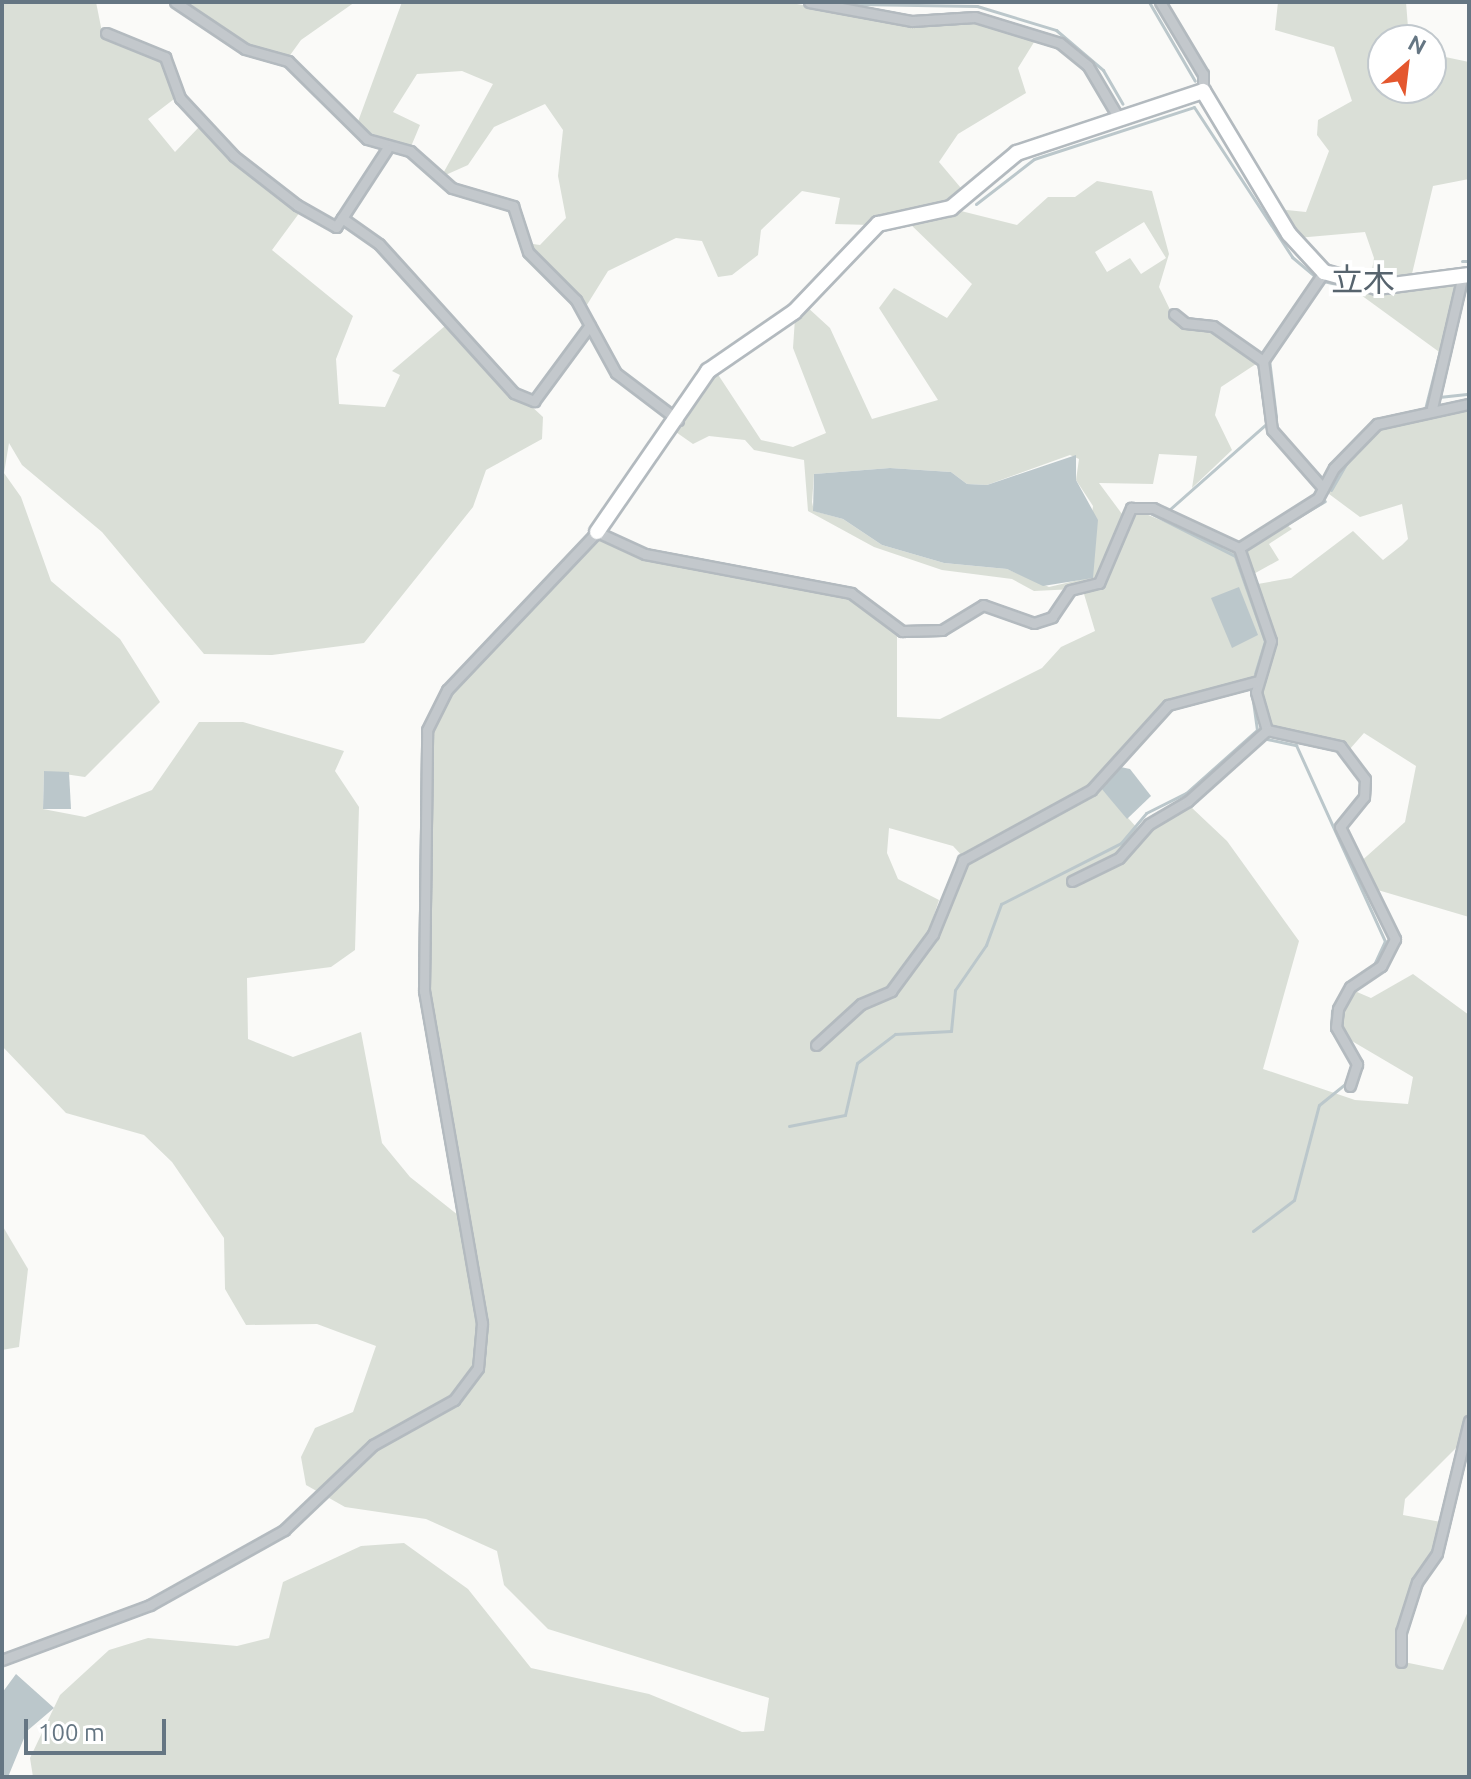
<!DOCTYPE html>
<meta charset="utf-8">
<style>
body{margin:0}
#map{position:relative;width:1471px;height:1779px;overflow:hidden;background:#fafaf8;font-family:Ubuntu,"Noto Sans JP",sans-serif}
div>[style]{position:absolute}
[style*='--x']{left:calc(var(--x)*1px);top:calc(var(--y)*1px);width:calc(var(--w)*1px);rotate:calc(var(--a)*1deg)}
.green>*{inset:0;background:#dadfd7}
.water>*{inset:0;background:#bbc7cb}
.stream>*{height:3px;margin:-1.5px;padding:0 1.5px;transform-origin:1.5px;border-radius:1.5px;background:#bbc7cb}
.roads{filter:drop-shadow(2px 0 #b3babf) drop-shadow(-2px 0 #b3babf) drop-shadow(0 2px #b3babf) drop-shadow(0 -2px #b3babf)}
.street>*{height:9px;margin:-4.5px;padding:0 4.5px;transform-origin:4.5px;border-radius:4.5px;background:#c3c8cc}
.secondary>*{height:14px;margin:-7px;padding:0 7px;transform-origin:7px;border-radius:7px;background:#fff}
span{translate:-50% -50%;white-space:nowrap;text-align:center;line-height:1.15;-webkit-text-stroke:8px #fff;paint-order:stroke}
.quarter-label{font-size:32px;color:#57646e}
.frame{position:absolute;inset:0;border:4px solid #657683;pointer-events:none}
.north{position:absolute;left:1367px;top:24px;width:80px;height:80px;box-sizing:border-box;background:#fff;border:2px solid #c1c8cd;border-radius:50%;rotate:28deg;font-size:22px;font-weight:700;line-height:32px;text-align:center;color:#657683}
.north::after{content:'';display:block;margin:auto;width:28px;height:36px;background:#e4572e;clip-path:polygon(50% 0,100% 100%,50% 72%,0 100%)}
.scale{position:absolute;left:24px;top:1719px;width:142px;height:36px;box-sizing:border-box;border:4px solid #657683;border-top:0;padding-left:10px;font-size:24px;line-height:28px;white-space:nowrap;color:#657683;-webkit-text-stroke:6px #fff;paint-order:stroke}
</style>
<div id="map">
<div class="green">
<i style="clip-path:polygon(evenodd,2px 2px,96px 2px,103px 37px,163px 59px,178px 96px,148px 119px,175px 152px,200px 126px,300px 212px,272px 250px,353px 316px,336px 359px,339px 404px,385px 407px,400px 375px,392px 371px,445px 326px,543px 417px,542px 439px,486px 470px,473px 507px,364px 643px,272px 655px,204px 654px,102px 532px,22px 465px,9px 443px,4px 473px,21px 497px,51px 581px,120px 639px,160px 702px,85px 777px,44px 771px,43px 809px,85px 817px,152px 790px,199px 722px,243px 722px,344px 751px,335px 771px,359px 807px,355px 950px,331px 967px,247px 978px,248px 1039px,293px 1057px,361px 1032px,382px 1143px,410px 1177px,468px 1223px,426px 988px,429px 734px,445px 697px,596px 537px,664px 562px,862px 601px,897px 633px,897px 717px,940px 719px,1042px 668px,1061px 647px,1095px 631px,1084px 594px,1111px 572px,1134px 509px,1239px 553px,1269px 640px,1255px 679px,1173px 700px,1100px 787px,1138px 829px,1153px 814px,1191px 807px,1227px 841px,1299px 941px,1263px 1069px,1355px 1100px,1408px 1104px,1413px 1077px,1340px 1034px,1338px 1016px,1350px 989px,1371px 998px,1413px 974px,1469px 1015px,1469px 1413px,1460px 1444px,1405px 1499px,1403px 1515px,1441px 1522px,1436px 1550px,1418px 1576px,1399px 1661px,1443px 1670px,1469px 1609px,1469px 1777px,33px 1777px,30px 1758px,60px 1695px,109px 1650px,148px 1638px,237px 1646px,269px 1638px,283px 1582px,361px 1546px,404px 1543px,468px 1589px,531px 1668px,649px 1694px,742px 1732px,764px 1731px,769px 1698px,548px 1629px,504px 1585px,497px 1551px,426px 1519px,345px 1507px,306px 1485px,301px 1457px,315px 1428px,353px 1412px,376px 1346px,317px 1324px,246px 1325px,225px 1289px,224px 1238px,172px 1162px,144px 1135px,66px 1113px,2px 1046px,2px 2px,889px 828px,953px 846px,967px 861px,928px 933px,939px 900px,898px 879px,887px 853px,889px 828px)"></i>
<i style="clip-path:polygon(181px 2px,355px 2px,301px 40px,288px 58px,238px 41px)"></i>
<i style="clip-path:polygon(402px 2px,786px 2px,911px 25px,976px 21px,1036px 39px,1018px 68px,1026px 93px,958px 134px,939px 162px,966px 194px,870px 225px,835px 224px,840px 198px,802px 191px,761px 230px,758px 255px,732px 275px,718px 277px,702px 241px,676px 238px,608px 271px,585px 308px,526px 243px,540px 245px,566px 218px,558px 176px,563px 130px,545px 104px,494px 127px,468px 165px,441px 177px,493px 84px,462px 71px,417px 74px,393px 112px,420px 125px,410px 149px,356px 127px)"></i>
<i style="clip-path:polygon(1278px 2px,1406px 2px,1409px 40px,1383px 40px,1383px 88px,1431px 88px,1431px 54px,1469px 62px,1469px 179px,1433px 186px,1411px 278px,1370px 282px,1374px 258px,1365px 232px,1297px 238px,1277px 209px,1306px 212px,1329px 151px,1317px 135px,1318px 120px,1352px 101px,1334px 47px,1275px 30px)"></i>
<i style="clip-path:polygon(evenodd,1097px 181px,1152px 191px,1169px 254px,1159px 287px,1175px 320px,1210px 328px,1259px 362px,1221px 387px,1215px 415px,1232px 450px,1192px 488px,1197px 456px,1159px 454px,1153px 484px,1099px 483px,1122px 514px,1100px 577px,1075px 589px,1034px 591px,1012px 579px,942px 570px,874px 547px,808px 511px,804px 460px,754px 450px,745px 440px,709px 436px,693px 444px,673px 430px,717px 373px,761px 440px,793px 447px,826px 433px,793px 348px,795px 318px,806px 306px,830px 328px,872px 419px,938px 400px,879px 308px,894px 288px,947px 318px,972px 284px,905px 219px,957px 210px,1017px 225px,1048px 197px,1075px 197px,1097px 181px,1144px 222px,1166px 258px,1141px 274px,1130px 258px,1107px 272px,1095px 252px,1144px 222px,1097px 181px,1070px 455px,1079px 459px,1076px 480px,1093px 506px,1083px 579px,1049px 587px,1007px 569px,944px 563px,882px 545px,843px 519px,814px 511px,812px 502px,814px 474px,890px 468px,951px 472px,967px 484px,987px 485px,1070px 455px)"></i>
<i style="clip-path:polygon(1458px 279px,1442px 354px,1350px 287px,1364px 290px)"></i>
<i style="clip-path:polygon(1469px 406px,1469px 917px,1371px 888px,1358px 864px,1405px 822px,1416px 766px,1364px 733px,1349px 750px,1272px 731px,1258px 687px,1274px 641px,1252px 585px,1291px 578px,1353px 531px,1383px 560px,1402px 545px,1408px 539px,1402px 504px,1360px 517px,1325px 491px,1336px 469px,1385px 422px)"></i>
<i style="clip-path:polygon(1287px 525px,1292px 529px,1269px 544px,1279px 560px,1250px 576px,1245px 546px)"></i>
<i style="clip-path:polygon(2px 1225px,28px 1269px,19px 1347px,2px 1350px)"></i>
</div>
<div class="water">
<i style="clip-path:polygon(1076px 455px,1076px 480px,1098px 520px,1093px 578px,1043px 586px,1007px 569px,944px 563px,882px 545px,843px 519px,813px 511px,814px 474px,890px 468px,951px 472px,967px 484px,987px 485px)"></i>
<i style="clip-path:polygon(1239px 587px,1258px 635px,1232px 648px,1211px 598px)"></i>
<i style="clip-path:polygon(1116px 766px,1130px 769px,1151px 796px,1127px 819px,1100px 787px)"></i>
<i style="clip-path:polygon(69px 772px,71px 809px,43px 809px,44px 771px)"></i>
<i style="clip-path:polygon(16px 1674px,54px 1708px,27px 1731px,8px 1777px,2px 1777px,2px 1693px)"></i>
</div>
<div class="stream">
<i style="--x:1149;--y:2;--w:91;--a:59.8"></i>
<i style="--x:856;--y:4;--w:121;--a:0.9"></i>
<i style="--x:977;--y:6;--w:83;--a:16.9"></i>
<i style="--x:1056;--y:30;--w:62;--a:40.4"></i>
<i style="--x:1103;--y:70;--w:39;--a:60"></i>
<i style="--x:976;--y:204;--w:73;--a:-37.8"></i>
<i style="--x:1034;--y:159;--w:168;--a:-18"></i>
<i style="--x:1194;--y:107;--w:179;--a:56.8"></i>
<i style="--x:1292;--y:257;--w:30;--a:40"></i>
<i style="--x:1462;--y:261;--w:7;--a:0"></i>
<i style="--x:1323;--y:281;--w:59;--a:12.6"></i>
<i style="--x:1269;--y:359;--w:58;--a:83.1"></i>
<i style="--x:1439;--y:397;--w:30;--a:-6"></i>
<i style="--x:1424;--y:413;--w:97;--a:-75.7"></i>
<i style="--x:1331;--y:490;--w:36;--a:-60"></i>
<i style="--x:1170;--y:509;--w:127;--a:-41.5"></i>
<i style="--x:1150;--y:513;--w:95;--a:26.8"></i>
<i style="--x:1235;--y:556;--w:90;--a:70.6"></i>
<i style="--x:1265;--y:641;--w:34;--a:107"></i>
<i style="--x:1245;--y:549;--w:93;--a:-31"></i>
<i style="--x:1267;--y:739;--w:30;--a:12"></i>
<i style="--x:1296;--y:745;--w:215;--a:65.6"></i>
<i style="--x:1385;--y:941;--w:26;--a:115"></i>
<i style="--x:1374;--y:965;--w:31;--a:147"></i>
<i style="--x:1348;--y:982;--w:33;--a:119"></i>
<i style="--x:1332;--y:1011;--w:19;--a:93"></i>
<i style="--x:1331;--y:1030;--w:16;--a:55"></i>
<i style="--x:789;--y:1126;--w:57;--a:-11.1"></i>
<i style="--x:845;--y:1115;--w:53;--a:-77"></i>
<i style="--x:857;--y:1063;--w:48;--a:-37.3"></i>
<i style="--x:895;--y:1034;--w:56;--a:-3.1"></i>
<i style="--x:951;--y:1031;--w:41;--a:-84.4"></i>
<i style="--x:955;--y:990;--w:55;--a:-55.4"></i>
<i style="--x:986;--y:945;--w:44;--a:-69.9"></i>
<i style="--x:1001;--y:904;--w:135;--a:-26.9"></i>
<i style="--x:1121;--y:843;--w:39;--a:-50"></i>
<i style="--x:1146;--y:813;--w:45;--a:-26.6"></i>
<i style="--x:1186;--y:793;--w:95;--a:-41.6"></i>
<i style="--x:1257;--y:730;--w:44;--a:-97.8"></i>
<i style="--x:1253;--y:1231;--w:51;--a:-37.1"></i>
<i style="--x:1294;--y:1200;--w:98;--a:-75.3"></i>
<i style="--x:1319;--y:1105;--w:36;--a:-39"></i>
</div>
<div class="roads">
<div class="street">
<i style="--x:175;--y:2;--w:84;--a:33.9"></i>
<i style="--x:245;--y:49;--w:45;--a:15.6"></i>
<i style="--x:288;--y:61;--w:111;--a:44.6"></i>
<i style="--x:367;--y:139;--w:45;--a:15.6"></i>
<i style="--x:410;--y:151;--w:56;--a:41.4"></i>
<i style="--x:452;--y:188;--w:64;--a:16.4"></i>
<i style="--x:513;--y:206;--w:48;--a:71.9"></i>
<i style="--x:528;--y:252;--w:68;--a:45"></i>
<i style="--x:576;--y:300;--w:83;--a:61.3"></i>
<i style="--x:616;--y:373;--w:78;--a:37.2"></i>
<i style="--x:809;--y:2;--w:105;--a:10.5"></i>
<i style="--x:912;--y:21;--w:63;--a:-3.6"></i>
<i style="--x:975;--y:17;--w:89;--a:17"></i>
<i style="--x:1060;--y:43;--w:36;--a:39"></i>
<i style="--x:1088;--y:66;--w:59;--a:59.5"></i>
<i style="--x:1160;--y:2;--w:84;--a:59.2"></i>
<i style="--x:1203;--y:74;--w:17;--a:90"></i>
<i style="--x:106;--y:33;--w:64;--a:22.1"></i>
<i style="--x:165;--y:57;--w:44;--a:69.9"></i>
<i style="--x:180;--y:98;--w:79;--a:47"></i>
<i style="--x:234;--y:156;--w:80;--a:37.9"></i>
<i style="--x:297;--y:205;--w:45;--a:29.4"></i>
<i style="--x:336;--y:227;--w:11;--a:-56"></i>
<i style="--x:387;--y:149;--w:82;--a:123.1"></i>
<i style="--x:342;--y:218;--w:45;--a:35.1"></i>
<i style="--x:379;--y:244;--w:201;--a:47.8"></i>
<i style="--x:514;--y:393;--w:22;--a:22"></i>
<i style="--x:534;--y:401;--w:94;--a:-53.6"></i>
<i style="--x:1174;--y:314;--w:14;--a:39"></i>
<i style="--x:1185;--y:323;--w:28;--a:6"></i>
<i style="--x:1213;--y:326;--w:61;--a:35"></i>
<i style="--x:1432;--y:408;--w:137;--a:-76.9"></i>
<i style="--x:1323;--y:488;--w:77;--a:-131.3"></i>
<i style="--x:1272;--y:430;--w:70;--a:-97.4"></i>
<i style="--x:1263;--y:361;--w:108;--a:-55.6"></i>
<i style="--x:1239;--y:548;--w:98;--a:71"></i>
<i style="--x:1271;--y:641;--w:53;--a:106.4"></i>
<i style="--x:1256;--y:692;--w:40;--a:74"></i>
<i style="--x:1267;--y:730;--w:75;--a:12.4"></i>
<i style="--x:1340;--y:746;--w:41;--a:52.9"></i>
<i style="--x:1365;--y:779;--w:18;--a:93"></i>
<i style="--x:1364;--y:797;--w:38;--a:129"></i>
<i style="--x:1340;--y:827;--w:125;--a:63.8"></i>
<i style="--x:1395;--y:939;--w:30;--a:117"></i>
<i style="--x:1381;--y:966;--w:37;--a:146"></i>
<i style="--x:1350;--y:987;--w:25;--a:119"></i>
<i style="--x:1338;--y:1009;--w:18;--a:96"></i>
<i style="--x:1336;--y:1027;--w:43;--a:60.4"></i>
<i style="--x:1357;--y:1064;--w:23;--a:108"></i>
<i style="--x:1072;--y:881;--w:52;--a:-26.1"></i>
<i style="--x:1119;--y:858;--w:45;--a:-48.6"></i>
<i style="--x:1149;--y:824;--w:45;--a:-30.5"></i>
<i style="--x:1188;--y:801;--w:106;--a:-41.9"></i>
<i style="--x:816;--y:1045;--w:61;--a:-42.3"></i>
<i style="--x:861;--y:1004;--w:33;--a:-23"></i>
<i style="--x:891;--y:991;--w:71;--a:-53.6"></i>
<i style="--x:933;--y:934;--w:80;--a:-67.9"></i>
<i style="--x:963;--y:860;--w:146;--a:-28.7"></i>
<i style="--x:1091;--y:790;--w:115;--a:-47.8"></i>
<i style="--x:1168;--y:705;--w:93;--a:-14.9"></i>
<i style="--x:2;--y:1660;--w:158;--a:-20.4"></i>
<i style="--x:150;--y:1605;--w:154;--a:-29.2"></i>
<i style="--x:284;--y:1530;--w:123;--a:-43.7"></i>
<i style="--x:373;--y:1445;--w:93;--a:-29.1"></i>
<i style="--x:454;--y:1400;--w:40;--a:-53"></i>
<i style="--x:478;--y:1368;--w:45;--a:-84.9"></i>
<i style="--x:482;--y:1323;--w:337;--a:-99.9"></i>
<i style="--x:424;--y:991;--w:261;--a:-89.3"></i>
<i style="--x:427;--y:730;--w:45;--a:-63.4"></i>
<i style="--x:447;--y:690;--w:218;--a:-46.5"></i>
<i style="--x:597;--y:532;--w:53;--a:24.6"></i>
<i style="--x:645;--y:554;--w:210;--a:10.7"></i>
<i style="--x:851;--y:593;--w:64;--a:36.7"></i>
<i style="--x:902;--y:631;--w:40;--a:-1.4"></i>
<i style="--x:942;--y:630;--w:48;--a:-31.4"></i>
<i style="--x:983;--y:605;--w:54;--a:19.4"></i>
<i style="--x:1034;--y:623;--w:19;--a:-18"></i>
<i style="--x:1052;--y:617;--w:32;--a:-56"></i>
<i style="--x:1070;--y:590;--w:30;--a:-14"></i>
<i style="--x:1099;--y:583;--w:82;--a:-66.9"></i>
<i style="--x:1131;--y:508;--w:22;--a:0"></i>
<i style="--x:1153;--y:508;--w:95;--a:24.9"></i>
<i style="--x:1239;--y:548;--w:93;--a:-32.3"></i>
<i style="--x:1318;--y:498;--w:34;--a:-62"></i>
<i style="--x:1334;--y:468;--w:62;--a:-45.7"></i>
<i style="--x:1377;--y:424;--w:94;--a:-12.3"></i>
<i style="--x:1401;--y:1662;--w:30;--a:-90"></i>
<i style="--x:1401;--y:1632;--w:52;--a:-72.3"></i>
<i style="--x:1417;--y:1582;--w:35;--a:-55"></i>
<i style="--x:1437;--y:1553;--w:136;--a:-76.4"></i>
</div>
<div class="secondary">
<i style="--x:597;--y:532;--w:196;--a:-55.4"></i>
<i style="--x:708;--y:371;--w:104;--a:-34.5"></i>
<i style="--x:794;--y:312;--w:122;--a:-46.3"></i>
<i style="--x:878;--y:224;--w:75;--a:-12.4"></i>
<i style="--x:951;--y:208;--w:86;--a:-39.8"></i>
<i style="--x:1017;--y:153;--w:196;--a:-18.4"></i>
<i style="--x:1203;--y:91;--w:167;--a:59"></i>
<i style="--x:1289;--y:234;--w:52;--a:47.4"></i>
<i style="--x:1324;--y:272;--w:55;--a:15.8"></i>
<i style="--x:1377;--y:287;--w:93;--a:-7.4"></i>
</div>
</div>
<div class="quarter-label">
<span style="left:1363px;top:279px">立木</span>
</div>
<div class="frame"></div>
<div class="north">N</div>
<div class="scale">100 m</div>
</div>
